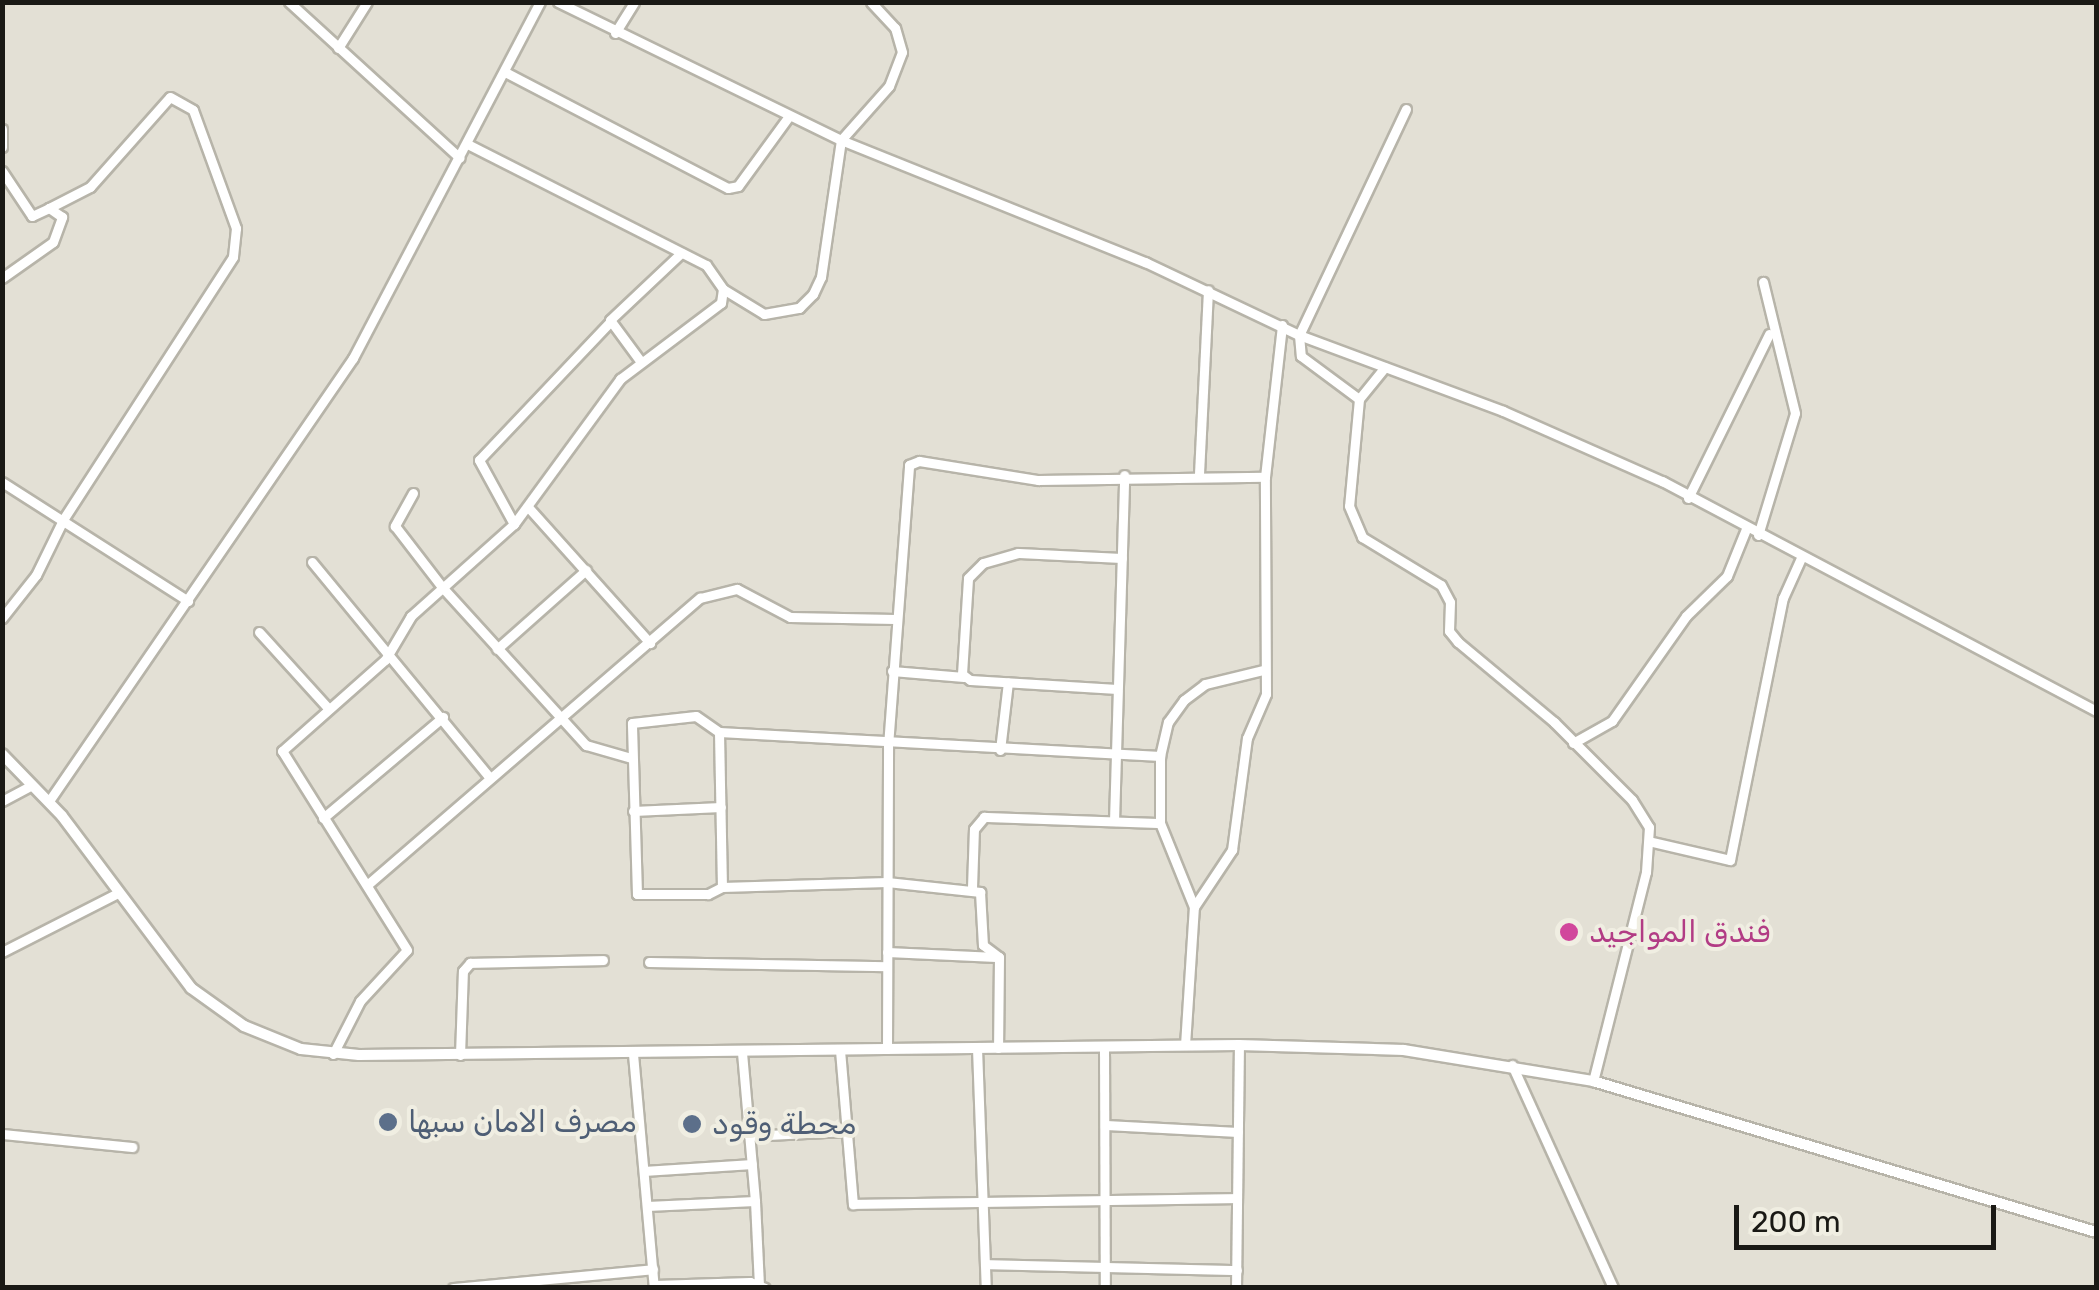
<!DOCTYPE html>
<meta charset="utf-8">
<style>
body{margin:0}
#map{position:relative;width:2099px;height:1290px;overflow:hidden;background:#e3e0d5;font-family:Rubik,Vazirmatn,sans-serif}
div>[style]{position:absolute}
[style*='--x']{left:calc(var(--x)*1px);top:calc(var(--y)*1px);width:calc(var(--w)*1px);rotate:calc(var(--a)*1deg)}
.roads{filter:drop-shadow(2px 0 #b7b4a9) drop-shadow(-2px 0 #b7b4a9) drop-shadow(0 2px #b7b4a9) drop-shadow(0 -2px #b7b4a9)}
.minor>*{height:9px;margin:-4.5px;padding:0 4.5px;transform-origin:4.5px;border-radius:4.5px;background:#fff}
.tertiary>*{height:10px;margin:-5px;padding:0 5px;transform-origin:5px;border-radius:5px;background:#fff}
.dots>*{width:28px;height:28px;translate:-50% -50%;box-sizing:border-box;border:5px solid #f0eee2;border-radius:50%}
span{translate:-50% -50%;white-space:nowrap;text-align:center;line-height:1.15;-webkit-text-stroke:8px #f0eee2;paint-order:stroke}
.hotel-label{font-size:30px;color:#b23c85}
.left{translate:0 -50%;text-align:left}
.service-label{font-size:30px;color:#4e5e75}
.frame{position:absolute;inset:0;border:5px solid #1a1915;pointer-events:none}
.scale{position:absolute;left:1734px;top:1205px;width:262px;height:45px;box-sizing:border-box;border:5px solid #1a1915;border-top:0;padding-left:12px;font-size:30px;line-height:35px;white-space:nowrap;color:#1a1915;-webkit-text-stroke:8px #f0eee2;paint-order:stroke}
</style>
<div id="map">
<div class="roads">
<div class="minor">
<i style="--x:289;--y:2;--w:231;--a:42.4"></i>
<i style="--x:558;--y:2;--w:315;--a:26"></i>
<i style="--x:841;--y:140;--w:328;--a:21.9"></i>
<i style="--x:1145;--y:262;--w:170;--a:25.4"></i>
<i style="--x:1299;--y:335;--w:21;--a:85"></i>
<i style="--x:1301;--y:356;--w:72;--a:36.6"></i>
<i style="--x:1359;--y:399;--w:107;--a:95.3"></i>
<i style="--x:1349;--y:506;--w:34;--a:67"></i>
<i style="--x:1362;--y:537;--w:92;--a:31.3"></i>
<i style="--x:1441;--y:585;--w:19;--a:62"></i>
<i style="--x:1450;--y:602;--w:29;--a:92"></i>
<i style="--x:1449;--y:631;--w:14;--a:51"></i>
<i style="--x:1458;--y:642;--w:125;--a:39.8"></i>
<i style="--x:1554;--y:722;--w:110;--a:45"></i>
<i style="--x:1632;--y:800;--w:32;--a:58"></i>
<i style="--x:1649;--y:827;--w:45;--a:93.8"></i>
<i style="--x:1646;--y:872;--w:216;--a:104.2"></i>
<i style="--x:615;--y:33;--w:36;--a:-58"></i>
<i style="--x:338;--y:48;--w:54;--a:-57.8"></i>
<i style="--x:505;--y:72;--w:251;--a:27.5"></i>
<i style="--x:728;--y:188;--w:10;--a:-11"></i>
<i style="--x:738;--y:186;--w:87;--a:-53.9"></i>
<i style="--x:1406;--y:109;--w:250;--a:115.3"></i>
<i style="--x:1299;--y:335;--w:218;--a:20.4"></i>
<i style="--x:1503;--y:411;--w:174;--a:23.8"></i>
<i style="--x:1662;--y:481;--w:491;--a:27.9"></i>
<i style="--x:2;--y:129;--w:18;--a:90"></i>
<i style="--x:2;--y:171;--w:54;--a:56.3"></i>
<i style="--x:32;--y:216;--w:19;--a:-25"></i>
<i style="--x:2;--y:278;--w:62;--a:-35.2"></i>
<i style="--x:53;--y:242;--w:27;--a:-70"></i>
<i style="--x:62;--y:217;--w:16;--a:-145"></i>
<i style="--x:49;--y:208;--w:46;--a:-27.1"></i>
<i style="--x:90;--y:187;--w:120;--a:-48.4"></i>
<i style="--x:170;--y:97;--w:26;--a:29"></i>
<i style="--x:193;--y:110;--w:126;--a:70"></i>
<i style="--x:236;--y:228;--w:29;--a:96"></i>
<i style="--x:233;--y:257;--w:313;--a:122.9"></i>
<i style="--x:63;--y:520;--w:61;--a:116.1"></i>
<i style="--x:36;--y:575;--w:55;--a:128.3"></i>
<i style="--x:723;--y:289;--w:48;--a:31.4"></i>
<i style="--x:764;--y:314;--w:36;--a:-10"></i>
<i style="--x:799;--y:308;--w:20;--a:-45"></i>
<i style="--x:813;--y:294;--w:19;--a:-65"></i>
<i style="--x:821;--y:277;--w:138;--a:-81.7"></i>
<i style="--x:841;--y:140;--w:72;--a:-48.4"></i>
<i style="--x:889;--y:86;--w:36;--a:-69"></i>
<i style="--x:902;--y:52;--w:25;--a:-106"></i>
<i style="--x:895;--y:28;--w:35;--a:-133"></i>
<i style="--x:641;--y:362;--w:52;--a:-126.4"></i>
<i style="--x:610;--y:320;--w:98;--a:-43.3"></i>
<i style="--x:1359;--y:399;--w:41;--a:-50.9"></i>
<i style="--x:1199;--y:474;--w:184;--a:-87.2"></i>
<i style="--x:2;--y:482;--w:221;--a:32.6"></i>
<i style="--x:413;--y:493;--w:38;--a:119"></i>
<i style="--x:395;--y:526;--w:77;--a:52.4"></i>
<i style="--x:442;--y:587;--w:214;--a:47.7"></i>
<i style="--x:586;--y:745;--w:47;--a:16.1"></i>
<i style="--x:1688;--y:498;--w:183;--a:-63.7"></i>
<i style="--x:528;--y:507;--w:183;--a:48.1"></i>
<i style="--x:514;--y:524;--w:73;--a:-118.7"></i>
<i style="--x:479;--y:460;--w:189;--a:-46.5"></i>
<i style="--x:1758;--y:535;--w:127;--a:-73.1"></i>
<i style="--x:1795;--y:413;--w:135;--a:-103.7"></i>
<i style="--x:312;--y:562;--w:280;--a:50.5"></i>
<i style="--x:259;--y:632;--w:103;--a:47.8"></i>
<i style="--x:497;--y:649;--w:119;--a:-41.6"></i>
<i style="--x:892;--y:671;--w:72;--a:4.8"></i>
<i style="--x:1117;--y:689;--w:147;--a:-176.5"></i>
<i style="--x:970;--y:680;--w:10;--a:-143"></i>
<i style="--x:962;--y:674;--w:96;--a:-86.4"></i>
<i style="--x:968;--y:578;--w:21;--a:-45"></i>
<i style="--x:983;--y:563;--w:36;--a:-16"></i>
<i style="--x:1018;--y:553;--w:104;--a:2.8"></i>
<i style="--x:719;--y:732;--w:155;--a:88.9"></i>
<i style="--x:722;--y:887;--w:165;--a:-1.7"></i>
<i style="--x:887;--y:882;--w:94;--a:6.1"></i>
<i style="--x:980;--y:892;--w:53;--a:86.8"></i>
<i style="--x:983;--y:945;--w:20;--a:37"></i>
<i style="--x:999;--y:957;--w:91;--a:90.6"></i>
<i style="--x:1573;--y:743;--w:45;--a:-29.4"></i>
<i style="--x:1612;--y:721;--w:128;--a:-54.8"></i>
<i style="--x:1686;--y:616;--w:57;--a:-44.3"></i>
<i style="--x:1727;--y:576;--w:51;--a:-68"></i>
<i style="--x:1000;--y:750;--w:68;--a:-83.3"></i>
<i style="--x:2;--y:801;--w:34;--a:-28"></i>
<i style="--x:49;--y:801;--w:537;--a:-55.54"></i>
<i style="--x:353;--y:358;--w:402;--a:-62.3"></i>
<i style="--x:633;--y:811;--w:88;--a:-2.6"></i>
<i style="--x:323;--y:818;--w:157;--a:-40.1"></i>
<i style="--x:1114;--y:821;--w:346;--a:-88.3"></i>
<i style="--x:1652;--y:842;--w:80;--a:13"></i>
<i style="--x:1730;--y:860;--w:267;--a:-78.6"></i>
<i style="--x:1783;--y:598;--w:44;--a:-65.8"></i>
<i style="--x:367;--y:885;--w:440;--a:-40.8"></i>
<i style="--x:700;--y:598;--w:38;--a:-14"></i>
<i style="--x:737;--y:589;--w:60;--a:27.8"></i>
<i style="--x:790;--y:617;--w:105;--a:1.1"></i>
<i style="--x:722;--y:887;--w:16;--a:153"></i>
<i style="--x:708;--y:894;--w:71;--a:180"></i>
<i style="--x:637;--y:894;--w:171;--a:-91.7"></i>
<i style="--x:632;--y:723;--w:64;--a:-6.2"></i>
<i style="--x:696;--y:716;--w:28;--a:35"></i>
<i style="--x:719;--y:732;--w:442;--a:3.1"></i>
<i style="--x:972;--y:888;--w:59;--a:-88.1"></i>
<i style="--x:974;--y:829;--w:16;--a:-50"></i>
<i style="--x:984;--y:817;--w:176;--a:2"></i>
<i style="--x:1194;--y:907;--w:69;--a:-56.3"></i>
<i style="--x:1232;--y:850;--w:113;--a:-82.4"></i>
<i style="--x:1247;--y:738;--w:48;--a:-66.6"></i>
<i style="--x:1266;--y:694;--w:217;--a:-90.3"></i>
<i style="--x:1265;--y:477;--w:153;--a:-83.6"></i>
<i style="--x:2;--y:952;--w:130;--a:-27"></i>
<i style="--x:887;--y:952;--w:109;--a:2.6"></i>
<i style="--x:649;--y:962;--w:238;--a:1"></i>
<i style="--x:1185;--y:1045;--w:138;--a:-86.3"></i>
<i style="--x:1194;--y:907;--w:91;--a:-112"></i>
<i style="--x:1160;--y:823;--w:67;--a:-90"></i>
<i style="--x:1160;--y:756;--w:35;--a:-77"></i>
<i style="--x:1168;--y:722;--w:27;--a:-54"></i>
<i style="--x:1184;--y:700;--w:26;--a:-37"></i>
<i style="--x:1205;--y:684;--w:60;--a:-13.6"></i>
<i style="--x:1104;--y:1046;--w:242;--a:89.8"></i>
<i style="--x:977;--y:1048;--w:240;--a:87.9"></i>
<i style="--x:887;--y:1049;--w:303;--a:-89.8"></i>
<i style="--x:888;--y:746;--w:282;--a:-85.7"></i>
<i style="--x:909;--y:465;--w:11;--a:-22"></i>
<i style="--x:919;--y:461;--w:121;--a:9.1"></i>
<i style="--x:1038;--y:480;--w:227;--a:-0.8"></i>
<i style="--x:840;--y:1050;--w:155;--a:85.2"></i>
<i style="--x:853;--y:1204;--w:384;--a:-0.9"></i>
<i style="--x:333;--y:1054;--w:59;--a:-63"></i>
<i style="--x:360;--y:1001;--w:69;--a:-47.3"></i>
<i style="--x:407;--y:950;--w:235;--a:-122.1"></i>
<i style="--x:282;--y:751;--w:137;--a:-41.5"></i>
<i style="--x:385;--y:660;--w:51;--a:-59.4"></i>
<i style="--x:411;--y:616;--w:138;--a:-41.8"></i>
<i style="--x:514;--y:524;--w:180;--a:-53.8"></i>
<i style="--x:620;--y:379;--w:126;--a:-37"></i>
<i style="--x:721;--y:303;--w:14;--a:-82"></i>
<i style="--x:723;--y:289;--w:29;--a:-125"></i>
<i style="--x:706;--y:265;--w:268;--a:-153.1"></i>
<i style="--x:633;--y:1054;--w:235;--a:84.9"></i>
<i style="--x:460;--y:1055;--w:84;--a:-88"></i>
<i style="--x:463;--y:971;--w:11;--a:-49"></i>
<i style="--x:470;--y:963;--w:133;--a:-1.3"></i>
<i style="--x:1512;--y:1065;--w:245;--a:65.6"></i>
<i style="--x:1106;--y:1125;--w:132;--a:3"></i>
<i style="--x:2;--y:1134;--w:131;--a:5.7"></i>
<i style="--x:749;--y:1136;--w:96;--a:-3"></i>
<i style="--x:644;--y:1171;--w:108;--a:-3.7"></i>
<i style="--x:755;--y:1201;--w:84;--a:87.3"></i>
<i style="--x:647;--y:1206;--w:108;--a:-2.7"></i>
<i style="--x:755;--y:1201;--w:150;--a:-95"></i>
<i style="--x:985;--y:1264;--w:252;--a:1.4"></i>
<i style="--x:654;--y:1285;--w:96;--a:-1.8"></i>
<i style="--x:750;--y:1282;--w:16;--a:22"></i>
<i style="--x:453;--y:1288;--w:201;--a:-5.4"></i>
<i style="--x:1236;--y:1288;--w:243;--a:-89.3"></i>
</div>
<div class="tertiary">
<i style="--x:2;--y:754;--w:86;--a:45.9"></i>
<i style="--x:62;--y:816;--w:215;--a:53.1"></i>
<i style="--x:191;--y:988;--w:65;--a:35.6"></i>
<i style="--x:244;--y:1026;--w:61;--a:22"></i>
<i style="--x:301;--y:1049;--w:58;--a:5.9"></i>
<i style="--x:359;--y:1055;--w:880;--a:-0.65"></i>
<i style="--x:1239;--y:1045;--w:165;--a:1.7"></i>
<i style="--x:1404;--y:1050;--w:192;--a:9.3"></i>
<i style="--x:1593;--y:1081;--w:525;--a:16.71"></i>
</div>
</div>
<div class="dots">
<i style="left:1569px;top:932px;background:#d1479c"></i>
<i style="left:388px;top:1122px;background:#5c6f8a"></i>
<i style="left:692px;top:1124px;background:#5c6f8a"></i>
</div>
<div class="hotel-label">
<span class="left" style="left:1589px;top:932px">فندق المواجيد</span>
</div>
<div class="service-label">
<span class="left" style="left:408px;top:1122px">مصرف الامان سبها</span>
<span class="left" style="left:712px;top:1124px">محطة وقود</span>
</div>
<div class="frame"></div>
<div class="scale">200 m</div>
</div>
